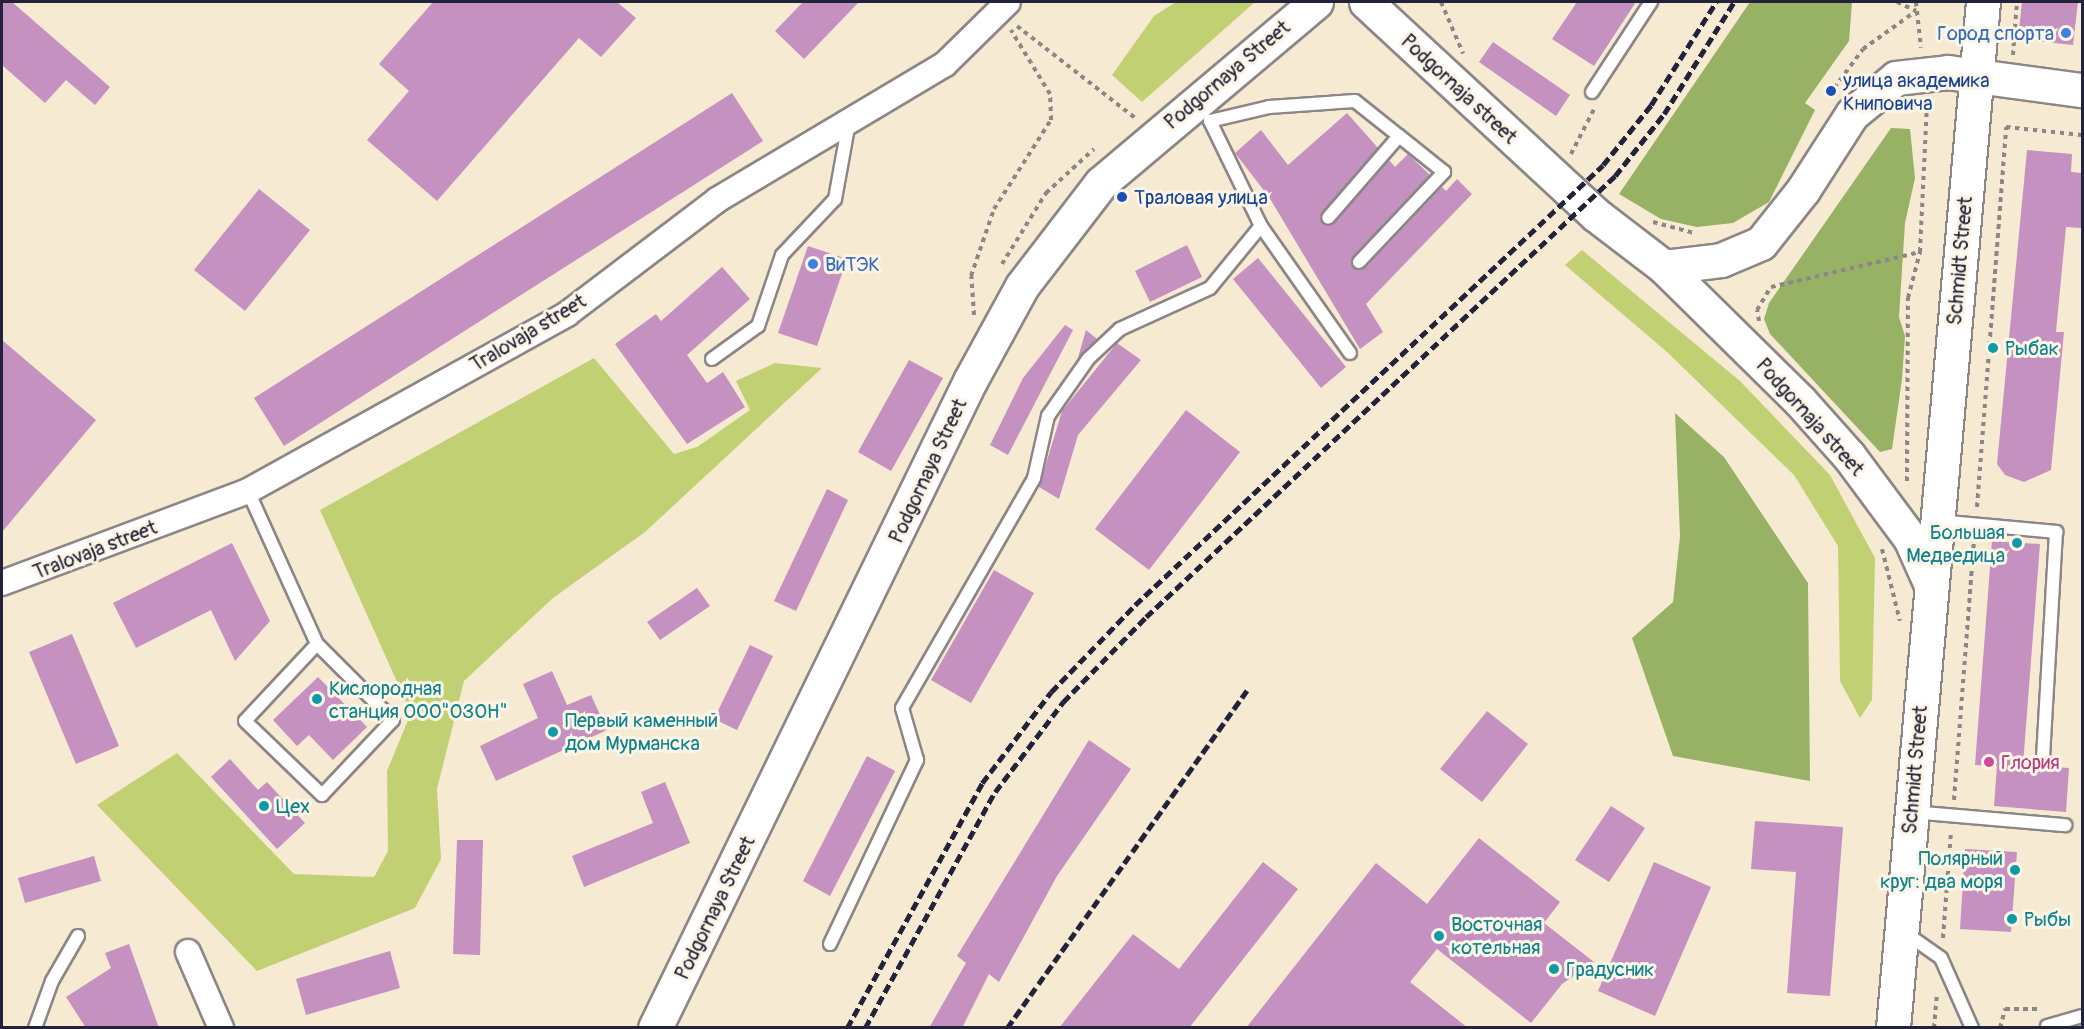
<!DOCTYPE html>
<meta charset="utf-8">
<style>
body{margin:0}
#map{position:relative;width:2084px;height:1029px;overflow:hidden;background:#f7ead2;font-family:Pangolin,sans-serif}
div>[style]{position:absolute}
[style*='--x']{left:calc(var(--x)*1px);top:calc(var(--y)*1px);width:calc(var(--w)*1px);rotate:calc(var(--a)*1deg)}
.green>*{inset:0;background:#c0d073}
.forest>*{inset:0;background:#98b265}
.building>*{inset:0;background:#c491c0}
.path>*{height:4px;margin-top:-2px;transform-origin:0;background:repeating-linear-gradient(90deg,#8c8686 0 4.5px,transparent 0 9px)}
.roads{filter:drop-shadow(2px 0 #8c8686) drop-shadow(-2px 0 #8c8686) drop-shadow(0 2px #8c8686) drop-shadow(0 -2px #8c8686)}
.service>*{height:12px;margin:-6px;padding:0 6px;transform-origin:6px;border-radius:6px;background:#fff}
.minor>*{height:24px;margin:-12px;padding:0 12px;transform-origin:12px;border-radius:12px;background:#fff}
.secondary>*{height:33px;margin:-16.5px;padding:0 16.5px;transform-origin:16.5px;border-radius:16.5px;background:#fff}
.primary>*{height:33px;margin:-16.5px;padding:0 16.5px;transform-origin:16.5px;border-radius:16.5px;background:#fff}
.rail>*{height:4.5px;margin-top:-2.25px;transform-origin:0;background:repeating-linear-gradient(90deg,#22223b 0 9px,transparent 0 13.5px)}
.dots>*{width:16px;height:16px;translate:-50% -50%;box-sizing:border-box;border:3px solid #fcf5e5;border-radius:50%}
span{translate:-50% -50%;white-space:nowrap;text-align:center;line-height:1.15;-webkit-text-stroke:6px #fcf5e5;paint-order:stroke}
.shop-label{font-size:20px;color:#366cbe}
.right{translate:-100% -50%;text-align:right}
.left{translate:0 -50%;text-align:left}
.street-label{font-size:20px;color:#22223b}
.transit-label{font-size:20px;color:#164399}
.culture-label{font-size:20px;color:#0d838f}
.hotel-label{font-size:20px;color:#b23c85}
.frame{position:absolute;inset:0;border:3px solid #22223b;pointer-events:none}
</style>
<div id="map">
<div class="green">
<i style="clip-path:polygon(1176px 2px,1255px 2px,1142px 102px,1112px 75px,1154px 16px)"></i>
<i style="clip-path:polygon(1582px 250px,1740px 381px,1830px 475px,1875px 558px,1872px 700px,1860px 718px,1840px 681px,1838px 546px,1794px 475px,1667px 352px,1565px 265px)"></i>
<i style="clip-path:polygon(594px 358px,674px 454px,697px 447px,750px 410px,736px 381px,775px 363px,822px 368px,645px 532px,553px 598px,464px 681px,437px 789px,441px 859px,415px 908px,257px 971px,97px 805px,177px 753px,294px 874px,374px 877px,388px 851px,387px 771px,411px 713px,320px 510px)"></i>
</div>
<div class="forest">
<i style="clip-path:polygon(1750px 2px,1852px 2px,1849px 41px,1805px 103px,1815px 110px,1769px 202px,1733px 223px,1697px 227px,1661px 219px,1619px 194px)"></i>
<i style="clip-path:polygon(1891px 128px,1910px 129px,1915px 178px,1905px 223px,1899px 317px,1905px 336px,1902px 379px,1892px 449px,1880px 452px,1770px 334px,1764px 319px,1769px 303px)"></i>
<i style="clip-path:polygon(1675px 413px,1724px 457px,1808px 583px,1810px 781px,1673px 756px,1632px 638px,1673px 602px,1680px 536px)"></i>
</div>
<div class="building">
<i style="clip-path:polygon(2px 2px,12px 2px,110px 87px,95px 105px,66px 80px,45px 103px,2px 65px)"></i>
<i style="clip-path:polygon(433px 2px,617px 2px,636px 18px,601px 57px,579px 38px,437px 201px,367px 140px,409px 91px,379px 64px)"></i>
<i style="clip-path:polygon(803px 2px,859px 2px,804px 59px,775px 31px)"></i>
<i style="clip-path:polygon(1577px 2px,1636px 2px,1594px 66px,1552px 39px)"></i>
<i style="clip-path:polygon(2022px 2px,2078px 2px,2073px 45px,2018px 39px)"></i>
<i style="clip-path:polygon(1493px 42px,1570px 95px,1556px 116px,1479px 62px)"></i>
<i style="clip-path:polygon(732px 93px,763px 141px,284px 446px,254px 398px)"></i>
<i style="clip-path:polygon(1347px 113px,1378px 148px,1322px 213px,1323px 225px,1334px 223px,1389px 160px,1395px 167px,1408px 154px,1430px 175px,1353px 256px,1354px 268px,1365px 268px,1442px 187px,1446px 191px,1457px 179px,1472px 194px,1366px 304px,1383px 332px,1360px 349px,1269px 197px,1235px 153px,1261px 130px,1288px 165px)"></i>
<i style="clip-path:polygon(2027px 150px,2072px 154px,2071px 172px,2082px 173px,2082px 228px,2066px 227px,2056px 332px,2064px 332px,2051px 470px,2024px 482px,2005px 475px,1997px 464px)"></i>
<i style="clip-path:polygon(259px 189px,310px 230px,245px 311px,194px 270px)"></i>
<i style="clip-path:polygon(1187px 245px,1202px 277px,1150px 302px,1135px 271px)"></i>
<i style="clip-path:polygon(808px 246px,847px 259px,817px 346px,778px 333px)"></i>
<i style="clip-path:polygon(1258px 258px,1346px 367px,1321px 388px,1233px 279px)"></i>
<i style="clip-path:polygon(722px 267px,750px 299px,687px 355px,707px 383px,723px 372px,745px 407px,687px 444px,615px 344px,656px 314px,661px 321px)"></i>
<i style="clip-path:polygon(1065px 325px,1073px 330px,1008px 455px,990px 445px,1023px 378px)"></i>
<i style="clip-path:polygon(1086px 330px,1097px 339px,1077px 361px)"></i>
<i style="clip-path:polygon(2px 340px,96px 420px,2px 532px)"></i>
<i style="clip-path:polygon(1117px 343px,1141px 360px,1078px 435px,1059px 499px,1039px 487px,1062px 411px)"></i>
<i style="clip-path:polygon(909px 360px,943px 378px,891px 471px,858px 452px)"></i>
<i style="clip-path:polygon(1186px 410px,1240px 452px,1149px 570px,1095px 529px)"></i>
<i style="clip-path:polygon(827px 489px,848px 500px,796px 611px,774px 601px)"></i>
<i style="clip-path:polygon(1992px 541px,2040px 544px,2023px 765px,2069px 768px,2066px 812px,1994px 806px,1997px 766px,1975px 765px)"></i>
<i style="clip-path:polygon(232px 543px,270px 621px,235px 661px,211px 610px,136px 648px,113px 603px)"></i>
<i style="clip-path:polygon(994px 570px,1034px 593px,971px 703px,931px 680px)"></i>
<i style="clip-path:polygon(697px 588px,710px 606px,660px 640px,647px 622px)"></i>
<i style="clip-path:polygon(72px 634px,119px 746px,76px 764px,29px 652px)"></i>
<i style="clip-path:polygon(750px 645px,773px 656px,737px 730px,714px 719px)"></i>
<i style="clip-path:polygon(552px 671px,567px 705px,591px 695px,607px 730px,496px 781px,480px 746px,538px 718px,523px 684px)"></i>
<i style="clip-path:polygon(318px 677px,367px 727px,333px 760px,309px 735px,297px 746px,273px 720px)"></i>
<i style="clip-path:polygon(1487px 711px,1528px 744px,1482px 802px,1440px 769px)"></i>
<i style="clip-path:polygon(1089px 740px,1131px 769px,1057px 876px,999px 982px,989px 974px,962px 1028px,929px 1028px,966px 963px,957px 956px)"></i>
<i style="clip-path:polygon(867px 756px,895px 771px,830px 896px,803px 881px)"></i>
<i style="clip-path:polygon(230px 759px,258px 790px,267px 782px,305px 823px,277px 849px,211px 777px)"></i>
<i style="clip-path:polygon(665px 782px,690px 843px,584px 887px,572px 856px,653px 823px,641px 792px)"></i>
<i style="clip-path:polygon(1611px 806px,1645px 828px,1609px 882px,1575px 860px)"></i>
<i style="clip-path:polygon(1755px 821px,1843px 827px,1830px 996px,1787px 993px,1796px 872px,1751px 869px)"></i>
<i style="clip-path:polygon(1479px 838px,1560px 902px,1544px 923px,1594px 962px,1562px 984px,1531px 1023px,1437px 949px,1410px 982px,1468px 1028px,1246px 1028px,1376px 863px,1427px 904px)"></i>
<i style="clip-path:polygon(457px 840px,483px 840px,480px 955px,453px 954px)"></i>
<i style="clip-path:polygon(1965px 849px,2017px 852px,2011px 932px,1960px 929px)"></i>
<i style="clip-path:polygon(94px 856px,101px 881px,25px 903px,18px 878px)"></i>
<i style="clip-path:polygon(1263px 862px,1298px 889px,1189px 1028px,1059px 1028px,1133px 934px,1179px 969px)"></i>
<i style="clip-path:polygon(1654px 862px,1711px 887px,1655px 1016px,1598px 991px)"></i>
<i style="clip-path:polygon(129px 944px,159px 1028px,86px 1028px,66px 997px,111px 968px,105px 953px)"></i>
<i style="clip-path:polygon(390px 951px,400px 988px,306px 1015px,296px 979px)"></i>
</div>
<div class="path">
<i style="--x:1441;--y:2;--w:56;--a:66.7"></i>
<i style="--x:1897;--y:2;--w:21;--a:25"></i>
<i style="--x:1916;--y:2;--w:46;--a:83.8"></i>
<i style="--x:1017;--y:26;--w:150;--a:37.9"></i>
<i style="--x:2013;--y:55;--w:53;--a:-85.7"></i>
<i style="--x:1829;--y:95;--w:57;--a:-53.5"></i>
<i style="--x:1863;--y:49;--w:65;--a:-35.6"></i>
<i style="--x:1571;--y:154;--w:53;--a:-62.9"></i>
<i style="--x:1653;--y:222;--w:42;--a:15"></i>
<i style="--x:1002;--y:264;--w:84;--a:-58.2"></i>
<i style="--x:1046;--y:193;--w:65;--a:-42.5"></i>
<i style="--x:974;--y:315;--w:39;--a:-94"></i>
<i style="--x:971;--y:276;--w:71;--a:-71.1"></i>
<i style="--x:994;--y:209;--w:106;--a:-57.4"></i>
<i style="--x:1051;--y:120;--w:26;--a:-92"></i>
<i style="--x:1050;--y:94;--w:75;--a:-121.4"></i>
<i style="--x:1759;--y:321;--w:11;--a:-100"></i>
<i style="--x:1757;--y:310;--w:27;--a:-59"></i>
<i style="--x:1771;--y:287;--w:153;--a:-13.2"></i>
<i style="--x:1907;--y:481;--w:183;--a:-89.7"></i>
<i style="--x:1908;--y:298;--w:48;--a:-75.4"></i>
<i style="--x:1920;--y:252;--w:149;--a:-87.3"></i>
<i style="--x:1977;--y:507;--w:381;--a:-85.6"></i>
<i style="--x:2006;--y:127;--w:76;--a:6"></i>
<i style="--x:1882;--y:549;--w:74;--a:76"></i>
<i style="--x:1954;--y:800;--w:259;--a:-85.6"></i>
<i style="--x:1943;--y:938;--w:106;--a:-85.7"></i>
<i style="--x:1934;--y:1028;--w:32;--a:-85"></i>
<i style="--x:2000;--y:1028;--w:20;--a:-75"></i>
<i style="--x:2005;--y:1009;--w:35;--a:0"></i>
</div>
<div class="roads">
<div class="service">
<i style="--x:1592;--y:92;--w:108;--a:-56.8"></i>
<i style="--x:1261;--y:226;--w:155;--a:55"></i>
<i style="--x:1359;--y:262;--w:124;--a:-46.6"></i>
<i style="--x:1444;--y:172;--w:58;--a:-141.3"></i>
<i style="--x:712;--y:359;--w:57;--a:-35.7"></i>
<i style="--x:758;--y:326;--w:75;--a:-71.3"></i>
<i style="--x:782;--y:255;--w:77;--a:-46.6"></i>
<i style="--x:835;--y:199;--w:78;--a:-79.7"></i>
<i style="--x:248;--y:491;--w:168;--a:65.7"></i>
<i style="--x:317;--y:644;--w:105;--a:133.1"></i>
<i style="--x:245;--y:721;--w:107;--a:43.9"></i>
<i style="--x:322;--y:795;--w:103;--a:-46.6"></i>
<i style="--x:393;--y:720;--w:107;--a:-135"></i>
<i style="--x:1938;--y:521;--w:119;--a:5.3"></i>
<i style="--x:2056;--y:532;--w:224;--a:93.3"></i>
<i style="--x:1912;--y:812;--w:154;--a:4.9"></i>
<i style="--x:1904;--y:932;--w:45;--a:35.1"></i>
<i style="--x:1941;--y:958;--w:77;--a:66.1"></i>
<i style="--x:830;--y:944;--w:204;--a:-64.7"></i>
<i style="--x:917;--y:760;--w:54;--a:-106.1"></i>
<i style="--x:902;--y:708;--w:265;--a:-60.1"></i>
<i style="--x:1034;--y:478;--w:64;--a:-77.3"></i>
<i style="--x:1048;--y:416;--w:70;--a:-54.9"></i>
<i style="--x:1088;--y:359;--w:44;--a:-43.2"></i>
<i style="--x:1120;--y:329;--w:99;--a:-24.5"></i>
<i style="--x:1210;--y:288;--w:80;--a:-50.6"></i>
<i style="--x:1261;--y:226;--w:117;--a:-115.9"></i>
<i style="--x:1210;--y:121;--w:61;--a:-13.3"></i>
<i style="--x:1269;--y:107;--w:86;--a:-4"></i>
<i style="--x:1355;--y:101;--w:56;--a:38.5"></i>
<i style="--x:1399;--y:136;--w:108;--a:130.9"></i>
<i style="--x:2047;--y:1026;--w:36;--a:-16"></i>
<i style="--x:35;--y:1028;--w:50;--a:-70.1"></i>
<i style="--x:52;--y:981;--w:52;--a:-60"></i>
</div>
<div class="minor">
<i style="--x:2;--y:583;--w:263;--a:-20.5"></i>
<i style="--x:248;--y:491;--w:365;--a:-29"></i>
<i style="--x:567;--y:314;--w:188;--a:-37.2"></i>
<i style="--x:717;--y:200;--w:265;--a:-30.8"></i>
<i style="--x:945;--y:64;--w:88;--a:-44.5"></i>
<i style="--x:188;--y:952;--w:83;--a:66.5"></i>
</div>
<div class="secondary">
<i style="--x:1366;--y:2;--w:313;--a:42.8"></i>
<i style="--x:1596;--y:215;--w:86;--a:37.4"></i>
<i style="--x:1664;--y:267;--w:191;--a:44.6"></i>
<i style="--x:1800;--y:401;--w:74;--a:48.3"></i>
<i style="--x:1849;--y:456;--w:102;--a:53.4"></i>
<i style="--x:1910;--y:538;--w:51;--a:65.9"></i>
<i style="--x:1664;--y:267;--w:57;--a:-7"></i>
<i style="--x:1721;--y:260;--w:43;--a:-23"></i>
<i style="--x:1761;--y:243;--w:68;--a:-51.6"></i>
<i style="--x:1803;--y:190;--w:90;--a:-57.2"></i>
<i style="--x:1852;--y:114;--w:57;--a:-39.3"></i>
<i style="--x:1896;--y:78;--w:52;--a:-6.6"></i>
<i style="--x:1948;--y:72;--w:135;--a:7.7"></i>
<i style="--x:655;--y:1028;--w:720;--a:-64.04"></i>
<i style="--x:970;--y:381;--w:108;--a:-61.3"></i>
<i style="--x:1022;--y:286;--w:130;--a:-52.5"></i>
<i style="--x:1101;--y:183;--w:281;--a:-40.1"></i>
</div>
<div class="primary">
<i style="--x:1893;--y:1028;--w:1030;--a:-84.99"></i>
</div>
</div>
<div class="rail">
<i style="--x:847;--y:1028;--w:280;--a:-61.1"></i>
<i style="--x:982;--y:783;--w:114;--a:-52.8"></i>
<i style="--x:1051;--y:692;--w:121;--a:-46"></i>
<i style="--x:1135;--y:605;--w:642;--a:-43.23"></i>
<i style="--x:1603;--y:165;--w:77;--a:-51.3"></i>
<i style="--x:1651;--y:105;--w:122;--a:-57.7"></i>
<i style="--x:865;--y:1028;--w:269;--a:-61.2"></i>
<i style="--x:995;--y:792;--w:113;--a:-52.9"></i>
<i style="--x:1063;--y:702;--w:119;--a:-45.7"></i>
<i style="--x:1146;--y:617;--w:644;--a:-43.24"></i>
<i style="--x:1615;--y:176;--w:79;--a:-51.7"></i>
<i style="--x:1664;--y:114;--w:132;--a:-58"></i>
<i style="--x:1007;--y:1028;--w:416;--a:-54.6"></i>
</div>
<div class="dots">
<i style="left:2066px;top:33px;background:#3f7fe0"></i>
<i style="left:1831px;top:91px;background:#1a4fb4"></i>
<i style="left:1122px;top:197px;background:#1a4fb4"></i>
<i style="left:813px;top:264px;background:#3f7fe0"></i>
<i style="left:1993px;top:348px;background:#0f9aa8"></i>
<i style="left:2017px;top:543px;background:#0f9aa8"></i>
<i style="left:317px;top:699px;background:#0f9aa8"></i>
<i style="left:553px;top:732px;background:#0f9aa8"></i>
<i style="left:1989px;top:762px;background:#d1479c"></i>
<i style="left:264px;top:806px;background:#0f9aa8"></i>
<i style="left:2015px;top:870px;background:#0f9aa8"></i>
<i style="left:2012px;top:919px;background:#0f9aa8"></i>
<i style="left:1439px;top:936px;background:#0f9aa8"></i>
<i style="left:1554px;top:969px;background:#0f9aa8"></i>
</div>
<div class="shop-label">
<span class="right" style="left:2054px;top:33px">Город спорта</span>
<span class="left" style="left:825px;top:264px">ВиТЭК</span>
</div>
<div class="street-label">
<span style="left:1227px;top:75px;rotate:-40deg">Podgornaya Street</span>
<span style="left:1459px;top:89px;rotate:43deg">Podgornaja street</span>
<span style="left:1960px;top:261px;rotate:-85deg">Schmidt Street</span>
<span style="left:528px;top:333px;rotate:-31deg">Tralovaja street</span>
<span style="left:1810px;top:417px;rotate:48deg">Podgornaja street</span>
<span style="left:928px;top:471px;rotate:-65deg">Podgornaya Street</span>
<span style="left:95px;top:550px;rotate:-21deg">Tralovaja street</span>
<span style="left:1915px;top:770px;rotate:-85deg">Schmidt Street</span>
<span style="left:715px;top:908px;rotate:-64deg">Podgornaya Street</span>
</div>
<div class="transit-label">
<span class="left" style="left:1843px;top:92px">улица академика<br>Книповича</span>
<span class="left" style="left:1134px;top:197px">Траловая улица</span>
</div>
<div class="culture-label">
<span class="left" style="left:2005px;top:348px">Рыбак</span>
<span class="right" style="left:2005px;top:544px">Большая<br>Медведица</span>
<span class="left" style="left:329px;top:700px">Кислородная<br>станция ООО"ОЗОН"</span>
<span class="left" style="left:565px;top:732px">Первый каменный<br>дом Мурманска</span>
<span class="left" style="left:276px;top:806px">Цех</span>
<span class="right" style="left:2003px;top:870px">Полярный<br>круг: два моря</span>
<span class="left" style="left:2024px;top:919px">Рыбы</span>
<span class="left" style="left:1451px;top:936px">Восточная<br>котельная</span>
<span class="left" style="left:1566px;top:969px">Градусник</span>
</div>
<div class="hotel-label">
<span class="left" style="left:2001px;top:762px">Глория</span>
</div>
<div class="frame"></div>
</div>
